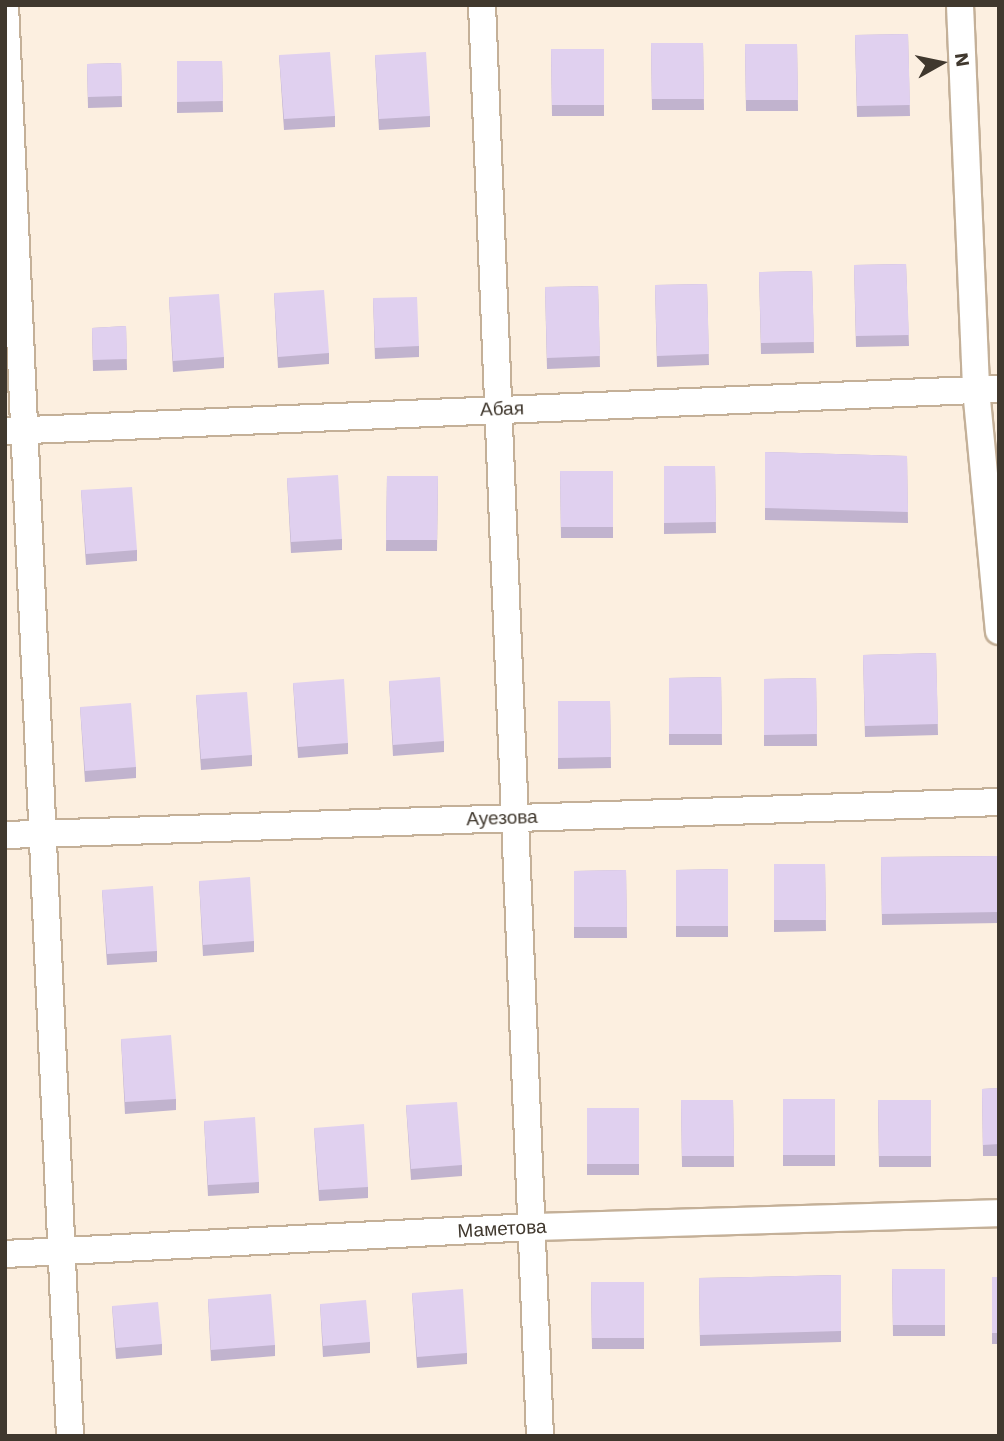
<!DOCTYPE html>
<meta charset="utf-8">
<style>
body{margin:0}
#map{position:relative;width:1004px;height:1441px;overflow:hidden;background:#fcefe0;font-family:"Work Sans",sans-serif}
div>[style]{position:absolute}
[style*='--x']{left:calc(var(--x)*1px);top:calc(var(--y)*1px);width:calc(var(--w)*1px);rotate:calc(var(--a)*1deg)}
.roads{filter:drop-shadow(2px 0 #c4b098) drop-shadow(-2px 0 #c4b098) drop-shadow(0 2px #c4b098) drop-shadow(0 -2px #c4b098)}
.street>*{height:26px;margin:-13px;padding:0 13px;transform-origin:13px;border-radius:13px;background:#fff}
.wall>*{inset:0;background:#c1b3ce}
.building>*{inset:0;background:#e0d0ef}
span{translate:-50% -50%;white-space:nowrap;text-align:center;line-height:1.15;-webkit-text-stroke:5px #fff;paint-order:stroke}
.street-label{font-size:19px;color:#40382e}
.frame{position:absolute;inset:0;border:7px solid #40382e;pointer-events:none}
.north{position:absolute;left:906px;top:28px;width:70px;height:70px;-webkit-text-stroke:5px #fff;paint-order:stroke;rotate:81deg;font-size:19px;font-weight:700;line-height:28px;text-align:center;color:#40382e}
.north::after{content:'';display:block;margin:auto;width:24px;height:32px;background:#40382e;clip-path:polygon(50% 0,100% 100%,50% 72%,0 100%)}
</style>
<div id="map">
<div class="roads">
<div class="street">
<i style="--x:5;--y:5;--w:1432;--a:87.4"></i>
<i style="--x:482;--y:5;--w:1432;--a:87.68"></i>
<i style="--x:960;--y:5;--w:384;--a:87.6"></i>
<i style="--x:976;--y:389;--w:243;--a:84.6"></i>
<i style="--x:5;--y:431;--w:995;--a:-2.42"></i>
<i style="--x:5;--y:835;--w:995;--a:-1.9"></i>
<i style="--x:5;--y:1254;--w:528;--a:-2.93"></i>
<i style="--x:532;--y:1227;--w:467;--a:-1.7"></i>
</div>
</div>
<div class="wall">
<i style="clip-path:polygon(908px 34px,910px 116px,857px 117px,855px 35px)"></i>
<i style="clip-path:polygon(651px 43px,703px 43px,704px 110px,652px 110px)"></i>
<i style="clip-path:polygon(745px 44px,797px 44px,798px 111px,746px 111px)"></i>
<i style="clip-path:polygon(551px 49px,604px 49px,604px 116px,552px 116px)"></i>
<i style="clip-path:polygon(279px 55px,335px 116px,335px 127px,284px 130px)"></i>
<i style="clip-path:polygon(375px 55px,430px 116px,430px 127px,379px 130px)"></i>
<i style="clip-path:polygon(177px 61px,222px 61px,223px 112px,177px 113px)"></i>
<i style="clip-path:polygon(121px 63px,122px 107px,88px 108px,87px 64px)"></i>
<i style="clip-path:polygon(906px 264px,909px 346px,856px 347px,854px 265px)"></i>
<i style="clip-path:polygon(812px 271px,814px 353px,761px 354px,759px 272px)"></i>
<i style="clip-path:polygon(707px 284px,709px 365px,657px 367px,655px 285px)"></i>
<i style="clip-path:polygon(598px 286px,600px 367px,547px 369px,545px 287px)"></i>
<i style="clip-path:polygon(274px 293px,329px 353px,329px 364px,278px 368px)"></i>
<i style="clip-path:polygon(169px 297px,224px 357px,224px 368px,173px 372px)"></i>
<i style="clip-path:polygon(373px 298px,419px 346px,419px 357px,375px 359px)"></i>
<i style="clip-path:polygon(126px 326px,127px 370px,93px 371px,92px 328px)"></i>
<i style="clip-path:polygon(765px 452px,907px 456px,908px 523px,765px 520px)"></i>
<i style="clip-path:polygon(664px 466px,715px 466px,716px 533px,664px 534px)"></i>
<i style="clip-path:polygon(560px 471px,613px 471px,613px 538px,561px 538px)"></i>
<i style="clip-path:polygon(387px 476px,438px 476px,437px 551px,386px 551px)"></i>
<i style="clip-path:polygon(287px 478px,342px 539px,342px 550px,291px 553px)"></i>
<i style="clip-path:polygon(81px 490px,137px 550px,137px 561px,86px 565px)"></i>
<i style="clip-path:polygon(936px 653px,938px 735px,865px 737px,863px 655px)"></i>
<i style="clip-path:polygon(721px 677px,722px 745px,669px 745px,669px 678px)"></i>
<i style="clip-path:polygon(816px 678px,817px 746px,764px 746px,764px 679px)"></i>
<i style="clip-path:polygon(389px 681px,444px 741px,444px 752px,393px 756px)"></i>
<i style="clip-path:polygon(293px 683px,348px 743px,348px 754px,298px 758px)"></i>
<i style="clip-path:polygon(196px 695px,252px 755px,252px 766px,201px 770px)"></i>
<i style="clip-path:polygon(558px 701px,610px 701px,611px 768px,558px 769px)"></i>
<i style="clip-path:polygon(80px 707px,136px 767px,136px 778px,85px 782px)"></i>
<i style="clip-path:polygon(999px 856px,999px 923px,882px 925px,881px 857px)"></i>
<i style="clip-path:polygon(774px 864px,825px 864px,826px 931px,774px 932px)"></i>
<i style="clip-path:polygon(728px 869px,728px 937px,676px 937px,676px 870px)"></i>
<i style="clip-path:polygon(626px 870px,627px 938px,574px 938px,574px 871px)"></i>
<i style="clip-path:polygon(199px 881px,254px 941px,254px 952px,203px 956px)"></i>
<i style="clip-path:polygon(102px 890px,157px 951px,157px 962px,107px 965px)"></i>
<i style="clip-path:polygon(121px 1039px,176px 1099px,176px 1110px,125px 1114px)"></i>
<i style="clip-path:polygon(999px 1088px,999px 1156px,983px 1156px,982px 1089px)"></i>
<i style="clip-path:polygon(783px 1099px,835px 1099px,835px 1166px,783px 1166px)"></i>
<i style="clip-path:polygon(681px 1100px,733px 1100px,734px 1167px,682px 1167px)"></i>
<i style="clip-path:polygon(878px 1100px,931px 1100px,931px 1167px,879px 1167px)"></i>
<i style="clip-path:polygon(406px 1105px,462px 1165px,462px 1176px,411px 1180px)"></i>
<i style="clip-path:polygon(587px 1108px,639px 1108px,639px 1175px,587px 1175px)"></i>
<i style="clip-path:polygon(204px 1121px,259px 1182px,259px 1193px,208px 1196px)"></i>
<i style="clip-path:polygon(314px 1128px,368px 1187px,368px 1198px,319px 1201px)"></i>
<i style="clip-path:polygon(892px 1269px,945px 1269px,945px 1336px,893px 1336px)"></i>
<i style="clip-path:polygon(841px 1275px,841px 1342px,700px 1346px,699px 1278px)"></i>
<i style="clip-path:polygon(992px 1277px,999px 1277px,999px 1344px,992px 1344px)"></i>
<i style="clip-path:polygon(591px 1282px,644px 1282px,644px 1349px,592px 1349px)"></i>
<i style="clip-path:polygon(412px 1293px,467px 1353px,467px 1364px,417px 1368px)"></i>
<i style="clip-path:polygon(208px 1299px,275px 1345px,275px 1356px,211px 1361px)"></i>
<i style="clip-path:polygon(320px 1304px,370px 1342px,370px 1353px,323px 1357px)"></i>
<i style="clip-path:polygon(112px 1306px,162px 1344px,162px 1355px,116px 1359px)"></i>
</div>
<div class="building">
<i style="clip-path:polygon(908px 34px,910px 105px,857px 106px,855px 35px)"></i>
<i style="clip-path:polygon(651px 43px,703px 43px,704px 99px,652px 99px)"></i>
<i style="clip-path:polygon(745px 44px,797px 44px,798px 100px,746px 100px)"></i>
<i style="clip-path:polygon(551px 49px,604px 49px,604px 105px,552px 105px)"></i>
<i style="clip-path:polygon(330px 52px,335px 116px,284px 119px,279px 55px)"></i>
<i style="clip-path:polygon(426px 52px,430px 116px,379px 119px,375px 55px)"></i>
<i style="clip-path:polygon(177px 61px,222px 61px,223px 101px,177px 102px)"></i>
<i style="clip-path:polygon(121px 63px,122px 96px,88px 97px,87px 64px)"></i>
<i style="clip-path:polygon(906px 264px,909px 335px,856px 336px,854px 265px)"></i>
<i style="clip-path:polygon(812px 271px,814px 342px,761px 343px,759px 272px)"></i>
<i style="clip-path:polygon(707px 284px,709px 354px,657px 356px,655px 285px)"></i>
<i style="clip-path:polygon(598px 286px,600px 356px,547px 358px,545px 287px)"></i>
<i style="clip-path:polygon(324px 290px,329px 353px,278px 357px,274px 293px)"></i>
<i style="clip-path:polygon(219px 294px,224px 357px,173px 361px,169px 297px)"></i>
<i style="clip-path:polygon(417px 297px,419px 346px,375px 348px,373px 298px)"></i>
<i style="clip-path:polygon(126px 326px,127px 359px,93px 360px,92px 328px)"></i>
<i style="clip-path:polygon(765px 452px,907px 456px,908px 512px,765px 508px)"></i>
<i style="clip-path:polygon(664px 466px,715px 466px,716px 522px,664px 523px)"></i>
<i style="clip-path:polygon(560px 471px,613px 471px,613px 527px,561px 527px)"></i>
<i style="clip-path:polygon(338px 475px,342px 539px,291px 542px,287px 478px)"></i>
<i style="clip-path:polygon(387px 476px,438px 476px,437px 540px,386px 540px)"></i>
<i style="clip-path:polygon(132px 487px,137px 550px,86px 554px,81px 490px)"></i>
<i style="clip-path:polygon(936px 653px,938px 724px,865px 726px,863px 655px)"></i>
<i style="clip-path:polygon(440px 677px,444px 741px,393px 745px,389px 681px)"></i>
<i style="clip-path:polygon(721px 677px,722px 734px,669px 734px,669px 678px)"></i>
<i style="clip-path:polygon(816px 678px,817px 734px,764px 735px,764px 679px)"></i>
<i style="clip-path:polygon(344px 679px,348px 743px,298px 747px,293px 683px)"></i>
<i style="clip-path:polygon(247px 692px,252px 755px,201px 759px,196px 695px)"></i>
<i style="clip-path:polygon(558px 701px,610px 701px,611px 757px,558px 758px)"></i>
<i style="clip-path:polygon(131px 703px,136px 767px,85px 771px,80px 707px)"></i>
<i style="clip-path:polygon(999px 856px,999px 912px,882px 914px,881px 857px)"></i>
<i style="clip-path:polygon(774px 864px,825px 864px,826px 920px,774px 920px)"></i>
<i style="clip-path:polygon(728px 869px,728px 926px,676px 926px,676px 870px)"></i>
<i style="clip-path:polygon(626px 870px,627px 927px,574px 927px,574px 871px)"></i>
<i style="clip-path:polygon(250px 877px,254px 941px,203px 945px,199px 881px)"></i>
<i style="clip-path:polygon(153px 886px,157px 951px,107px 954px,102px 890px)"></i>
<i style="clip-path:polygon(171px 1035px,176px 1099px,125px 1102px,121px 1039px)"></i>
<i style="clip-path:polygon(999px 1088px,999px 1144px,983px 1145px,982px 1089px)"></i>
<i style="clip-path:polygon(783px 1099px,835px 1099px,835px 1155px,783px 1155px)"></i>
<i style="clip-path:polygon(681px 1100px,733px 1100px,734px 1156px,682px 1156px)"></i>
<i style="clip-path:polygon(878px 1100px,931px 1100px,931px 1156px,879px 1156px)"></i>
<i style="clip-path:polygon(457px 1102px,462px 1165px,411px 1169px,406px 1105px)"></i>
<i style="clip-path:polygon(587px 1108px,639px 1108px,639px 1164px,587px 1164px)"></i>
<i style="clip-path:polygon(255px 1117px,259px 1182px,208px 1185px,204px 1121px)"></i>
<i style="clip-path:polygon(364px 1124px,368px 1187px,319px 1190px,314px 1128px)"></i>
<i style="clip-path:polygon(892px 1269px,945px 1269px,945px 1325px,893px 1325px)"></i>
<i style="clip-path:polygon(841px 1275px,841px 1331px,700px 1335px,699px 1278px)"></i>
<i style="clip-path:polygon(992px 1277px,999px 1277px,999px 1333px,992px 1333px)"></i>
<i style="clip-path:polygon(591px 1282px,644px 1282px,644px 1338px,592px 1338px)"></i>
<i style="clip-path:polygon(463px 1289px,467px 1353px,417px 1357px,412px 1293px)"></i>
<i style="clip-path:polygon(271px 1294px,275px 1345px,211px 1350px,208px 1299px)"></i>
<i style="clip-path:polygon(366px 1300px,370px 1342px,323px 1346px,320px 1304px)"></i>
<i style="clip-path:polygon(158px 1302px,162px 1344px,116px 1348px,112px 1306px)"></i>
</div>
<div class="street-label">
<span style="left:502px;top:409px;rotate:-2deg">Абая</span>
<span style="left:502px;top:818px;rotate:-2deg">Ауезова</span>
<span style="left:502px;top:1229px;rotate:-3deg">Маметова</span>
</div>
<div class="frame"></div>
<div class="north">N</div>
</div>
